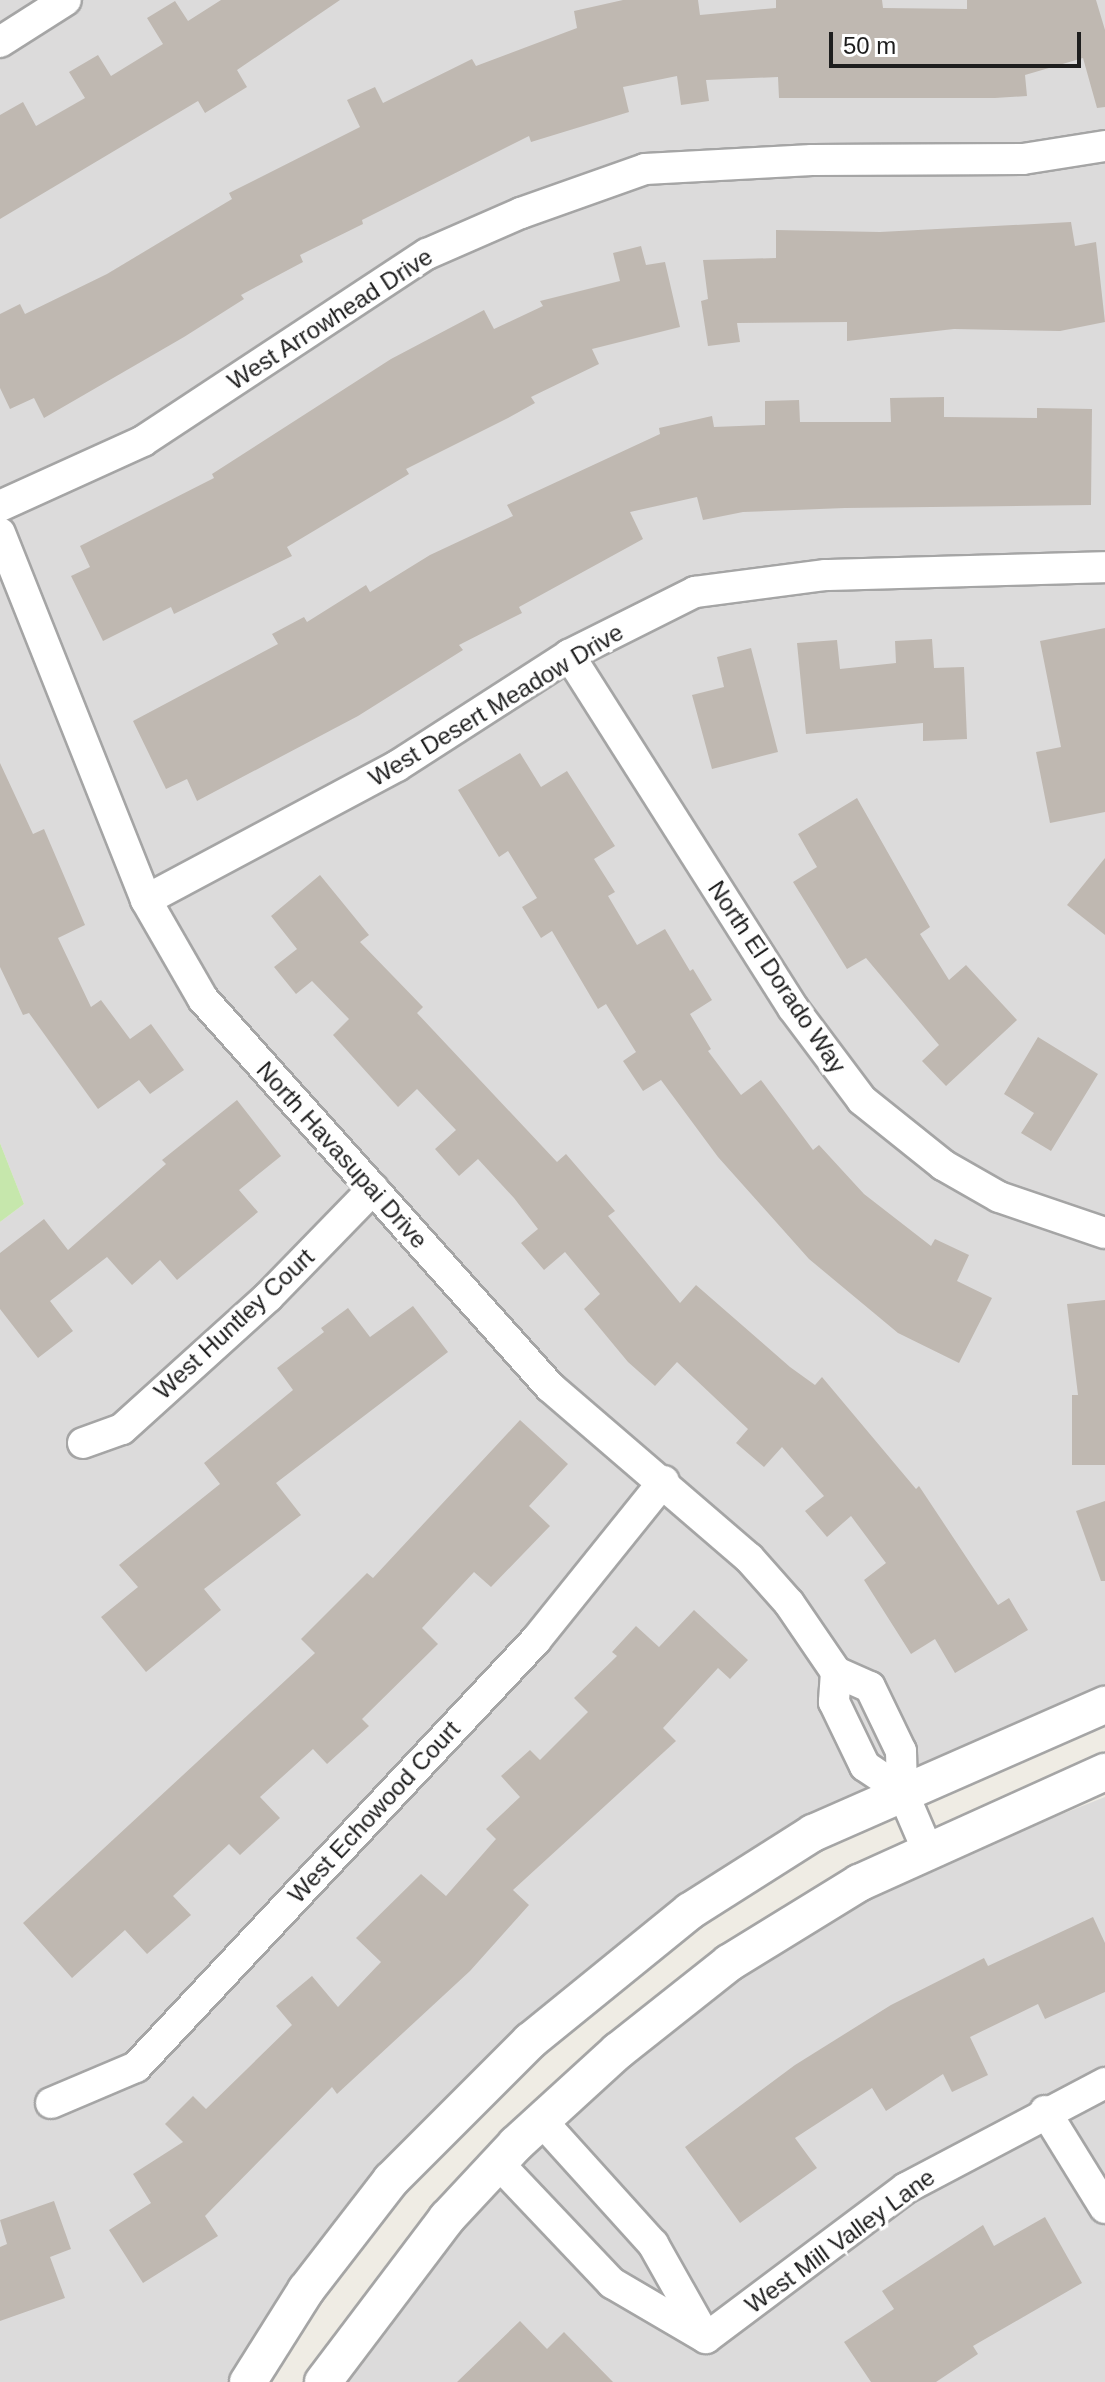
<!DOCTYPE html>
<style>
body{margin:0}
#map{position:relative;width:1105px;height:2382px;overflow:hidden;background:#efece4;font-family:Arial,sans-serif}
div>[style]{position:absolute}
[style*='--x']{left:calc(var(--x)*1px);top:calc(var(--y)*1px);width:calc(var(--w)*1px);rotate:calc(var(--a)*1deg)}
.residential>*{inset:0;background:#dcdbdb}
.grass>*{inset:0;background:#c6e7ac}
.building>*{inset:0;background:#bfb8b1}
.roads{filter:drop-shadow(2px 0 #a5a5a5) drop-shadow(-2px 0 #a5a5a5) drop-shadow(0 2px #a5a5a5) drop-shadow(0 -2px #a5a5a5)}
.minor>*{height:30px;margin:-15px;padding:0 15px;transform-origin:15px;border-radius:15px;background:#fff}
.tertiary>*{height:36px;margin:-18px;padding:0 18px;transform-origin:18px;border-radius:18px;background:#fff}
span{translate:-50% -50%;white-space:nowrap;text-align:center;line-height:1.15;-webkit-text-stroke:7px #fff;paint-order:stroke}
.street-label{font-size:24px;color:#1e1e1e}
.scale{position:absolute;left:829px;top:32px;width:252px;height:36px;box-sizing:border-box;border:4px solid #1e1e1e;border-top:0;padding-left:10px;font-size:24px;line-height:28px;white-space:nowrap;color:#1e1e1e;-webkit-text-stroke:6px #fff;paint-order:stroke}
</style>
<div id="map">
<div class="residential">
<i style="clip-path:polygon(0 0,1105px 0,1105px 1687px,820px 1809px,726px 1867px,587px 1968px,454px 2093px,347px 2210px,227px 2382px,0 2382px,0 1222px,24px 1204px,0 1143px)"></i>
<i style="clip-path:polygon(1105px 1797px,1105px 2382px,345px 2382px,466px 2227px,589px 2097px,675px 2027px,815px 1928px,953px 1857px)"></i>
</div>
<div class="grass">
<i style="clip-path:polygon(0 1143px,24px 1204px,0 1222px)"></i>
</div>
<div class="building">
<i style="clip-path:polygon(221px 0,340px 0,237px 70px,247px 87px,205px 113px,198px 101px,0 219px,0 115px,23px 102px,36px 126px,85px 98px,69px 72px,98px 55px,111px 76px,163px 44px,147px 18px,175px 1px,188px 21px)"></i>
<i style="clip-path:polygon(623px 0,698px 0,700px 15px,776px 8px,776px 0,882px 0,883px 8px,967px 9px,967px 0,1096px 0,1105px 30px,1105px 107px,1097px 108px,1083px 58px,1025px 75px,1027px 96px,995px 98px,779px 98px,778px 77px,706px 80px,709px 101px,681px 105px,677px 76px,623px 87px,629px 112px,531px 142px,529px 136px,362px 220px,363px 224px,300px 255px,303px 262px,241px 295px,244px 299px,184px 337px,44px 418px,34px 398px,10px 409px,0 388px,0 314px,20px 304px,25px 314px,107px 274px,232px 199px,229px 193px,360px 127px,347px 100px,375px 87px,383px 103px,472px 59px,476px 66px,577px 28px,574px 11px)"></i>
<i style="clip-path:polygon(1071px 222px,1075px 246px,1096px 242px,1105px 322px,1060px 331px,954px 329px,847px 341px,847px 322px,737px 323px,740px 342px,708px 346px,701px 301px,708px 299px,703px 260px,776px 258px,776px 230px,880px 232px)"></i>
<i style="clip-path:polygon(641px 246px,646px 265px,665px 262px,680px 327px,592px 349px,599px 364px,531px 397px,535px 403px,508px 418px,406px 469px,409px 474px,287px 547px,292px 556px,174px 614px,171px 607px,103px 641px,71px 576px,90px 567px,80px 546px,214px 478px,212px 474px,391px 359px,484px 310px,494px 329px,543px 306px,540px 301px,620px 281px,613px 253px)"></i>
<i style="clip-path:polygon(944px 397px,944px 417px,1037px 418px,1037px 408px,1092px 409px,1091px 505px,845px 508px,743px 512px,703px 520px,697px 497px,630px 512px,643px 539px,519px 607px,522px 613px,459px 645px,463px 650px,358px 716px,197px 801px,187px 779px,166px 789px,133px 721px,278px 644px,272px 634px,304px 617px,307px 622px,366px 585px,370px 592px,430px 555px,513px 516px,507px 505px,660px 434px,659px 428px,712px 416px,714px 427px,765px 425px,765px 401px,799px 400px,800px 422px,891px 422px,890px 398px)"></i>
<i style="clip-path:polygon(1105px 628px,1105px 812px,1050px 823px,1036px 752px,1061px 747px,1040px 641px)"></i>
<i style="clip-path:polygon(932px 639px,934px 668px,964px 667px,967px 739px,923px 741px,923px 723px,806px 734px,797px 643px,837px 640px,840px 669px,896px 663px,895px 641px)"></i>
<i style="clip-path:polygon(751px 648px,778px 752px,712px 769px,692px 695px,724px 687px,717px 657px)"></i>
<i style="clip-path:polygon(520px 753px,541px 787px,567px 771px,615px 846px,594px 859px,615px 892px,608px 896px,637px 945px,665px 929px,690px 971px,693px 969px,712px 1000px,690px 1014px,711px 1049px,708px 1051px,741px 1095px,761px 1080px,813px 1150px,819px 1145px,864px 1194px,931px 1246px,935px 1239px,969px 1255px,957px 1281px,992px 1298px,959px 1363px,898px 1333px,809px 1259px,718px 1157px,661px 1080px,643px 1091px,623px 1061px,636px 1052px,606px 1004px,598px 1009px,552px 931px,541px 938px,522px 907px,537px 898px,508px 851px,499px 857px,458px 790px)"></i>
<i style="clip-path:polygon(0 763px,33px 834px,44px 829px,85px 925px,58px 938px,91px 1007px,101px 1000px,130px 1039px,151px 1024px,184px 1070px,150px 1094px,139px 1080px,98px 1109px,29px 1013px,23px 1015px,0 967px)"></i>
<i style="clip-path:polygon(857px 798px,930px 927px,920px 934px,949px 980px,966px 965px,1017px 1020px,946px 1086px,922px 1061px,939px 1045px,866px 958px,847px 969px,793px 882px,817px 867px,798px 834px)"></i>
<i style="clip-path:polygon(1105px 858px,1105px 935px,1067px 905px)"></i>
<i style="clip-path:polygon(320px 875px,369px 935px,360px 942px,423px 1007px,417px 1013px,557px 1162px,566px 1154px,615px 1211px,608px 1216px,680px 1303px,696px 1285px,790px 1367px,815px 1385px,822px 1377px,916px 1489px,919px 1486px,998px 1605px,1009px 1598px,1028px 1630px,955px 1673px,935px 1639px,911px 1654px,864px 1580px,886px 1563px,851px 1516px,827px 1537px,805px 1511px,824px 1496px,782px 1447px,764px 1467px,736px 1443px,748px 1429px,677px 1362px,655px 1386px,628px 1362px,584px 1309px,600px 1294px,565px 1252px,544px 1270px,521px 1243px,538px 1229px,514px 1198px,478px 1159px,459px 1176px,435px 1149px,456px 1130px,417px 1089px,398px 1107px,333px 1035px,349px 1019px,312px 981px,296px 994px,274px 967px,297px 949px,271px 916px)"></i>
<i style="clip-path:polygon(1038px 1037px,1098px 1074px,1051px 1151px,1021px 1133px,1034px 1113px,1004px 1094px)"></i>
<i style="clip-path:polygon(237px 1100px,281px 1156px,239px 1190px,258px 1212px,177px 1280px,160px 1260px,132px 1285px,107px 1257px,50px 1301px,73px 1331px,38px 1358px,0 1309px,0 1253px,44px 1219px,68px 1250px,166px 1164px,162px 1160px)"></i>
<i style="clip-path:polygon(1105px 1300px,1105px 1465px,1072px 1465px,1072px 1395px,1078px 1395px,1067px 1304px)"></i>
<i style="clip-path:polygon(413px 1306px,448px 1352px,276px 1483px,301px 1515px,204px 1589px,221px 1610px,146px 1672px,101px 1617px,138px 1587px,119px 1565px,220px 1484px,204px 1463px,293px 1390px,277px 1368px,324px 1332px,321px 1328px,348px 1308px,370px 1337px)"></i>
<i style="clip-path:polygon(520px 1420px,568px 1464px,529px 1506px,550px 1526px,491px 1587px,474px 1572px,422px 1628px,438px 1644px,362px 1719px,369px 1726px,327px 1764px,313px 1749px,260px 1797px,280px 1818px,240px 1855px,229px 1844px,173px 1896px,191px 1915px,147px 1954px,125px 1930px,72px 1978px,23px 1923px,315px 1653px,301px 1639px,367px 1573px,373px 1578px)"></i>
<i style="clip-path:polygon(1105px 1501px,1105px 1581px,1101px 1581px,1076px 1511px)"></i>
<i style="clip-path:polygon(694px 1610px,748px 1660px,730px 1679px,718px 1668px,663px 1728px,676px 1741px,513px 1890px,529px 1905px,470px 1971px,337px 2094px,332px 2087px,205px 2216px,218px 2236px,143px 2283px,109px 2230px,151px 2203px,133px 2174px,183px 2142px,165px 2124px,193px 2096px,206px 2109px,292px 2025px,276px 2006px,312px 1976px,338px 2007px,381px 1962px,356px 1938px,421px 1874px,446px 1896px,496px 1839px,486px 1829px,520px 1797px,501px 1776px,530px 1750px,540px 1760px,588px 1712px,574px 1698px,617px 1656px,612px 1652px,636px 1626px,659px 1647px)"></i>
<i style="clip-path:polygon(1093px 1917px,1105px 1943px,1105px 1992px,1045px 2019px,1038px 2004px,970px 2037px,988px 2075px,952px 2092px,943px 2074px,886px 2111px,872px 2088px,795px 2138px,817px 2168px,740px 2223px,685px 2147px,795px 2065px,891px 2005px,984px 1958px,988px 1966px)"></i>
<i style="clip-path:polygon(54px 2201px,71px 2249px,50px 2257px,65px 2298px,0 2321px,0 2247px,7px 2244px,0 2220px)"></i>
<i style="clip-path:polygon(1045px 2217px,1082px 2283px,973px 2346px,978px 2354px,936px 2382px,871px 2382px,844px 2342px,894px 2309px,882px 2291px,983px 2225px,994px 2246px)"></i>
<i style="clip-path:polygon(520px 2321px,547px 2349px,564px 2332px,613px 2382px,457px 2382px)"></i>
</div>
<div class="roads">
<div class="minor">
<i style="--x:0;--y:42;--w:78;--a:-32.5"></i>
<i style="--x:0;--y:506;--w:157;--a:-24.4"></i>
<i style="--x:143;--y:441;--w:340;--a:-33.4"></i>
<i style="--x:427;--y:254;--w:103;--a:-23.6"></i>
<i style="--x:521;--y:213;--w:132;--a:-19.5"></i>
<i style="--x:645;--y:169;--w:167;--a:-3.1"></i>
<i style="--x:812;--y:160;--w:211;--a:-0.3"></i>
<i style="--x:1023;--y:159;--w:83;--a:-9"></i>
<i style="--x:0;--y:533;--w:395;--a:68.3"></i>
<i style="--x:146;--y:900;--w:114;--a:60.1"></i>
<i style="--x:203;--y:999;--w:521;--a:48.19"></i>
<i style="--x:550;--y:1387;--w:262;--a:40.7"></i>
<i style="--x:749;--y:1558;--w:60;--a:48.4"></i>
<i style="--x:789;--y:1603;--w:83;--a:55.7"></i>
<i style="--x:836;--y:1672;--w:37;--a:24"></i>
<i style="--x:870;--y:1687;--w:71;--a:64.2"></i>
<i style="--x:901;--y:1751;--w:40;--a:88.6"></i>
<i style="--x:902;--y:1791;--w:63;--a:66.7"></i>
<i style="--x:569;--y:655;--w:418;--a:57.6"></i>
<i style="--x:793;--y:1008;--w:115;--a:53.1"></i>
<i style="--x:862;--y:1100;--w:104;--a:38.7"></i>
<i style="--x:943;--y:1165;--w:64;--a:29.7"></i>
<i style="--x:999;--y:1197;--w:112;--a:18.8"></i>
<i style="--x:146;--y:900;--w:285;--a:-28.1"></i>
<i style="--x:397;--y:766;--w:205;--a:-32.8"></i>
<i style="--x:569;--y:655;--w:141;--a:-26.6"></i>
<i style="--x:695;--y:592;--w:132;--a:-7.4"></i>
<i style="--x:826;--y:575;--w:279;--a:-1.6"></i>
<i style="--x:83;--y:1443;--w:41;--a:-19.7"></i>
<i style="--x:122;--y:1429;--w:197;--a:-42.1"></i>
<i style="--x:268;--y:1297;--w:151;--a:-45.8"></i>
<i style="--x:836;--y:1672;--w:30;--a:94"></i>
<i style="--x:834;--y:1702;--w:71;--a:64.2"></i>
<i style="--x:865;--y:1766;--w:45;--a:34"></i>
<i style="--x:51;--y:2103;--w:92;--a:-23"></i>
<i style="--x:136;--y:2067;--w:585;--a:-46.87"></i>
<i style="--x:536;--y:1640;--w:204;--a:-51.2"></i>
<i style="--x:1045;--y:2111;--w:114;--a:58.3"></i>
<i style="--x:540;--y:2119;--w:169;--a:47.9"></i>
<i style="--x:653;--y:2244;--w:108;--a:60.6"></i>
<i style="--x:498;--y:2163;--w:166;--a:46.5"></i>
<i style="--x:612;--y:2283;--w:107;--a:30.4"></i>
<i style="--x:706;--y:2338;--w:250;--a:-36.9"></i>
<i style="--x:906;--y:2188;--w:225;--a:-27.8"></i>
</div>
<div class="tertiary">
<i style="--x:248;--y:2382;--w:109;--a:-57.8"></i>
<i style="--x:306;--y:2290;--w:139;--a:-52.3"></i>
<i style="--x:391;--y:2180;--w:197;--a:-45"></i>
<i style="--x:530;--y:2041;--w:206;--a:-39.1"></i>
<i style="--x:690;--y:1911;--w:146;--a:-32.4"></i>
<i style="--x:813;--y:1833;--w:319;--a:-23.7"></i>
<i style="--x:323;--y:2382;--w:206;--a:-52.9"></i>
<i style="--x:447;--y:2218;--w:101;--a:-47"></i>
<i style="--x:516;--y:2144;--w:138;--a:-42.4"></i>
<i style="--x:618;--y:2051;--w:142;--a:-38.4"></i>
<i style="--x:729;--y:1963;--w:153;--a:-31.6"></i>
<i style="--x:859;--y:1883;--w:270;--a:-24.3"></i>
</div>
</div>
<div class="street-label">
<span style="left:330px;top:319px;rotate:-33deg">West Arrowhead Drive</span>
<span style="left:496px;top:705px;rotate:-31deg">West Desert Meadow Drive</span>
<span style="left:777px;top:977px;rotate:56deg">North El Dorado Way</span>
<span style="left:342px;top:1155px;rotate:48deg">North Havasupai Drive</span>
<span style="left:234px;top:1324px;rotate:-43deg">West Huntley Court</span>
<span style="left:374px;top:1812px;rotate:-47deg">West Echowood Court</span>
<span style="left:840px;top:2241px;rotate:-36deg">West Mill Valley Lane</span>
</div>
<div class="scale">50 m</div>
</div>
